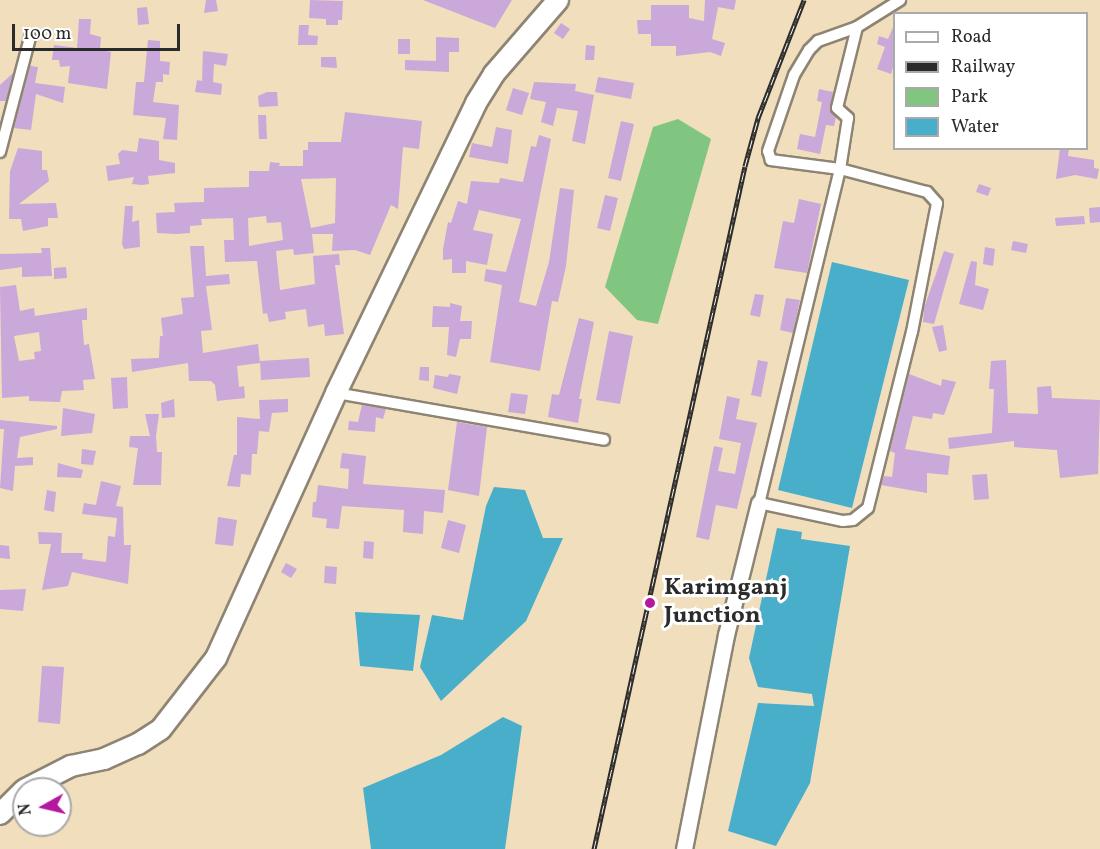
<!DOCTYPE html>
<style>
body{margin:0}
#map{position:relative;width:1100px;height:849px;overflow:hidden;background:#f0debc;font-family:Vollkorn,serif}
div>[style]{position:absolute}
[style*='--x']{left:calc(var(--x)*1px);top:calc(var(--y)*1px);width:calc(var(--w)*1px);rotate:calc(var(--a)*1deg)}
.green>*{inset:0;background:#81c680}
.water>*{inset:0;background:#49aec9}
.building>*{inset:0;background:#caa8d9}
.roads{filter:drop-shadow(2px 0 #8e8474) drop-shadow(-2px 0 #8e8474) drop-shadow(0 2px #8e8474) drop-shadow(0 -2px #8e8474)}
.street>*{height:10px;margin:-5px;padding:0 5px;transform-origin:5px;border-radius:5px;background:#fff}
.secondary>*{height:15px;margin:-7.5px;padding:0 7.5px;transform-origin:7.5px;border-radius:7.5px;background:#fff}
.highway>*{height:20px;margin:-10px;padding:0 10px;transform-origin:10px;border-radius:10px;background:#fff}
.rail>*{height:5px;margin-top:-2.5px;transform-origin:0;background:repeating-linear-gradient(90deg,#fff 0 9px,#2b2b2b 0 18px);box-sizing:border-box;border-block:2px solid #2b2b2b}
.dots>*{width:16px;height:16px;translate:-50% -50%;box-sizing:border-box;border:3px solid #fff;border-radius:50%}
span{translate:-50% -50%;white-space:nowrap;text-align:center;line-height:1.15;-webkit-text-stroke:6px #fff;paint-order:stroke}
.poi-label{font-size:24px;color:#2b2b2b;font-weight:700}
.left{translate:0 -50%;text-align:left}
.legend{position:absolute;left:893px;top:12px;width:195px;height:138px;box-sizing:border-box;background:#fff;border:2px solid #aaa;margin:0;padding:8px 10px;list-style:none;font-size:18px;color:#2b2b2b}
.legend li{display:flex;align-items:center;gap:12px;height:30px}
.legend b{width:30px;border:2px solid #aaa}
.north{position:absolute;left:12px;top:777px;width:60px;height:60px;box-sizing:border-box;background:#fff;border:2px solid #aaa;border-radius:50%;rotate:262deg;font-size:16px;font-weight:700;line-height:24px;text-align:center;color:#2b2b2b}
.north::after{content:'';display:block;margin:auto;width:21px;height:27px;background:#b5179e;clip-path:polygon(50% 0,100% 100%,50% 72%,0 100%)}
.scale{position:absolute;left:12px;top:24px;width:168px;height:27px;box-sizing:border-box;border:3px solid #2b2b2b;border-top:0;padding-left:8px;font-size:18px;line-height:21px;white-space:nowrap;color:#2b2b2b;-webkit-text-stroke:4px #fff;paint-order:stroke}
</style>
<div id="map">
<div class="green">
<i style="clip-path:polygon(678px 119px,711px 139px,658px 324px,637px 320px,605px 287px,653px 127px)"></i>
</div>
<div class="water">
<i style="clip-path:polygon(832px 262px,909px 280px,852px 508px,778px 490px)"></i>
<i style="clip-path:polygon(494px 487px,525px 490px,543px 538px,563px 538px,526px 621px,441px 701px,420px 667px,432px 615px,463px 620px,486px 506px)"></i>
<i style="clip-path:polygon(777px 528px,802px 532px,801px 539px,850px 546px,810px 783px,776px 846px,728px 831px,758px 703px,814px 706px,812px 694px,758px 687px,749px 658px)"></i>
<i style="clip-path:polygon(355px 612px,420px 615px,413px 671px,360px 666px)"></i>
<i style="clip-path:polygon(503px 717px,522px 726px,505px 849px,371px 849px,363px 788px,441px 755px)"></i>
</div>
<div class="building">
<i style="clip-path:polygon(206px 0,216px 0,218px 11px,204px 13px)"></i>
<i style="clip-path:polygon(310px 0,343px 1px,342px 20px,338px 20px,338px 25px,326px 25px,326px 19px,309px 18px)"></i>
<i style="clip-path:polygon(423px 0,512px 0,495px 28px)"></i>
<i style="clip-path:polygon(705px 0,736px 0,734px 10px,718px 7px,712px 39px,725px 43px,721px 56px,710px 52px,676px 56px,676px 46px,651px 46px,651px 34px,638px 34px,637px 20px,651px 20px,651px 5px,689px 5px,689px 18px,704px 21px)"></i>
<i style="clip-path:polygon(147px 7px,149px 24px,138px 25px,137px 8px)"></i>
<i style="clip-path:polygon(79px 19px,91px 19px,90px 34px,101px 37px,100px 50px,111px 52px,107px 89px,68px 83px,70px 66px,60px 67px,59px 60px,52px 60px,54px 45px,77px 48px)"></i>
<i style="clip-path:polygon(561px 23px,570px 29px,563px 39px,554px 33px)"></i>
<i style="clip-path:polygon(299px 25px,309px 25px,308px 35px,318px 36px,317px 45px,298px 45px)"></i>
<i style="clip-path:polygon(894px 25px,894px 64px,891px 74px,877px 69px,885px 47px,877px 44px,879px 36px,888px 39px)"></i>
<i style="clip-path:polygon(436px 37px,459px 38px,459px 52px,449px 52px,449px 72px,405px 70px,405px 60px,436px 61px)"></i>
<i style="clip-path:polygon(398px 39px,410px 39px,410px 54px,398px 54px)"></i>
<i style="clip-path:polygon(148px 40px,160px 41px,160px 61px,170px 62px,169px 75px,163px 74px,163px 82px,156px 82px,153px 102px,179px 105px,177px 140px,163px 139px,166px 118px,133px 115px,136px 82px,144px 82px)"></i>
<i style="clip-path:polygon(586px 45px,595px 46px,594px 60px,585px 60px)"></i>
<i style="clip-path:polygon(203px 51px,228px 54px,226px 66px,214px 64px,213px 82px,222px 84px,221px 95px,195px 92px,197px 80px,202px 81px)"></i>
<i style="clip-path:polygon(321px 57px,336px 57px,337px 68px,321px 67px)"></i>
<i style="clip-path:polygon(30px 66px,38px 67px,35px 83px,65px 87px,63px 103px,36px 94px,31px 130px,14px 128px)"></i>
<i style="clip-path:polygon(13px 73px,6px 101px,0 101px,0 85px)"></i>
<i style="clip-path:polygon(598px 77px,634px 83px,631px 99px,595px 92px)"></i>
<i style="clip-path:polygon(534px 82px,576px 84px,575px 91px,594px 95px,585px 144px,572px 141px,578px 111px,557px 108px,553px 126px,541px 122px,546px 102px,530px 99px)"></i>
<i style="clip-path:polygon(513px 88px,529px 93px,522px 115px,506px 110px)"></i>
<i style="clip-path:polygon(819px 89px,833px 92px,830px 110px,836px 117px,834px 126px,826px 125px,820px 154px,797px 149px,800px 134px,815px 137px,822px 102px,817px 101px)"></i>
<i style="clip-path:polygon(267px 92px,277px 92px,278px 106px,259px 107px,258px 96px)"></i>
<i style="clip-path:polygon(evenodd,345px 112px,422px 121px,419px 149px,403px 147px,398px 209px,391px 205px,370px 255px,355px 250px,332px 251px,333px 234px,312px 234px,314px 253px,294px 255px,293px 249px,276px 251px,280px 290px,315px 284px,313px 256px,339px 254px,340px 265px,335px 265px,344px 334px,325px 336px,324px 324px,308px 327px,306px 309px,285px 312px,286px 319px,269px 322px,267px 313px,263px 314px,257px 261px,225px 262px,224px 240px,234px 240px,233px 218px,201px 219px,202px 225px,190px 226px,190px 233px,176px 234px,157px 233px,156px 213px,175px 212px,174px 203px,204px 202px,204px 188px,249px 187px,249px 171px,269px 171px,270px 162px,280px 163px,279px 166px,303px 166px,303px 150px,308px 150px,308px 142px,341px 142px,345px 112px,336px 178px,335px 223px,311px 228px,301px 179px,336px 178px,345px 112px,266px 216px,267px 223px,281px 222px,283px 240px,249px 246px,248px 218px,266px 216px)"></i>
<i style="clip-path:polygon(258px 115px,266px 115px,267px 139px,259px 139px)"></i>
<i style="clip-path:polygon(621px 121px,634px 124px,621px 181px,608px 178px)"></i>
<i style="clip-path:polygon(496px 127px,512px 130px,508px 164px,469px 157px,472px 143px,492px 147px)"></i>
<i style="clip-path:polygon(539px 135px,551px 139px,519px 302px,536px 306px,549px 262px,560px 188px,574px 190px,566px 266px,558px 302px,552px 301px,540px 371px,490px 362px,502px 285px,484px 281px,486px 269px,506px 272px,521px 219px,479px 210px,473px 230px,493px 234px,487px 265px,466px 261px,466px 273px,452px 273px,452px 259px,443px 260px,443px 249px,448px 222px,451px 223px,458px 201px,467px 204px,471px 181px,499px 183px,500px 178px,523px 182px,531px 146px,536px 147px)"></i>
<i style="clip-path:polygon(139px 138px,159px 141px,159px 160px,175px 163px,175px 173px,148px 176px,149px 184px,142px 185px,132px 184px,134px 177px,108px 181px,106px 166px,120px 164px,118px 154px,122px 150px,137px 152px)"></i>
<i style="clip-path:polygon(18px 148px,42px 151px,42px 170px,47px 170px,49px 181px,19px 204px,56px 203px,58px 218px,48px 218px,48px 226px,23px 231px,21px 219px,9px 219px,10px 171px)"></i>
<i style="clip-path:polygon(1060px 148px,1069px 148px,1068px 156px,1094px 160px,1094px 168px,1099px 169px,1097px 179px,1075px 175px,1056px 179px)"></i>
<i style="clip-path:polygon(979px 184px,991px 188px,988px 196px,976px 192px)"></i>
<i style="clip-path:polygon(605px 195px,618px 198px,610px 231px,597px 228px)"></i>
<i style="clip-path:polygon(799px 199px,821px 204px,807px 273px,774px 268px,783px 221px,794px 223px)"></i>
<i style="clip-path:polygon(125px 206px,133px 206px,132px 222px,139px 220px,140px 247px,124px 249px,122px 244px)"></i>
<i style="clip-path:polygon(1100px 207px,1100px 222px,1090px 223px,1089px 208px)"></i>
<i style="clip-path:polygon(1084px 216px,1085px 224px,1056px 226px,1055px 218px)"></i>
<i style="clip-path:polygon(1013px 241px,1028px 244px,1026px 253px,1011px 250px)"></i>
<i style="clip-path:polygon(190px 246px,204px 246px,206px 276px,229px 274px,230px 284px,206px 286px,212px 330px,201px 331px,203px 353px,258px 344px,260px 363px,237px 366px,239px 387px,244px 386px,245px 398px,217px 401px,215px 385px,211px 381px,189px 381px,188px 363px,132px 372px,131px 359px,159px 358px,160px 336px,163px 336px,161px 318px,183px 314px,181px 298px,194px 297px)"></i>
<i style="clip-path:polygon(985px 247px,995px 249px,993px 266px,983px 264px)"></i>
<i style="clip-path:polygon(41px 248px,50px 248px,52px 276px,22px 277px,22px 267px,0 270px,0 254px,42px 253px)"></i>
<i style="clip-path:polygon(944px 251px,954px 254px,934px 324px,923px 322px,924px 308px)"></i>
<i style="clip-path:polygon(971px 261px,977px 262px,975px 285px,989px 289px,983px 310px,959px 304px)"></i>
<i style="clip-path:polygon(66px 267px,67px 278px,54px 279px,54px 268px)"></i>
<i style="clip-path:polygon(evenodd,16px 285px,20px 311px,34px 308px,35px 316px,87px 308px,87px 320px,82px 320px,84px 345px,89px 344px,95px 379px,83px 380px,84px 390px,62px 391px,60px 402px,29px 401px,29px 396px,2px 398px,0 287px,16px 285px,39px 332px,41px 351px,34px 352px,35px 359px,19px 361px,14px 336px,39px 332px)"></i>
<i style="clip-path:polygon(755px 294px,764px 295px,760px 317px,750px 315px)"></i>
<i style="clip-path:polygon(786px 298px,800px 300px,793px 333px,780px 330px)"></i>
<i style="clip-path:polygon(450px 303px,462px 306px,460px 321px,472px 321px,471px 339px,460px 339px,456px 357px,447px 355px,449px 327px,432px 327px,433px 306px,450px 307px)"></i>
<i style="clip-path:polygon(579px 318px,594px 322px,579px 399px,582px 399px,578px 423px,548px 417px,552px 394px,559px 395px)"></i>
<i style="clip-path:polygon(943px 325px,947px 350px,939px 352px,932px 327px)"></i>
<i style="clip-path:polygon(609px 331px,633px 336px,620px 404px,596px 400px)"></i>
<i style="clip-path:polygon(309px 358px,310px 377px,261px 380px,260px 361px)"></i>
<i style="clip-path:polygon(758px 360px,768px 362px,761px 397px,751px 395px)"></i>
<i style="clip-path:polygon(1006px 360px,1008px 413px,1038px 414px,1037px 387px,1051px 386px,1052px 398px,1100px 400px,1098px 474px,1060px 478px,1057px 450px,1014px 447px,1014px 441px,949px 449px,948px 438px,992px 433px,994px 389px,989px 389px,991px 361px)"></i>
<i style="clip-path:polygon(420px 367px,429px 367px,429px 381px,419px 380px)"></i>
<i style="clip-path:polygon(449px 374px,461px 376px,457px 394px,433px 388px,435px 375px,448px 377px)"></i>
<i style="clip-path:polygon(909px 374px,941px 386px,942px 379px,956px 382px,944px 415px,933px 413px,932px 419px,913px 416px,905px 449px,950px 456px,948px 475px,927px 473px,927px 493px,881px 485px,884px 476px,892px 477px,895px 453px,890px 451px)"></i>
<i style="clip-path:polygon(127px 377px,128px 408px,113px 409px,111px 378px)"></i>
<i style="clip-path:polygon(511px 393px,528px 395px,525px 414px,508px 412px)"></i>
<i style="clip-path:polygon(727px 396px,740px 399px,736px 419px,757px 423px,737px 509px,716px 505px,709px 540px,696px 537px,714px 446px,723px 448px,718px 471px,735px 474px,741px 443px,719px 439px)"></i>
<i style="clip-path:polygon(174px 399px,175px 417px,162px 418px,161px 403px)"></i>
<i style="clip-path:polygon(288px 399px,288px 412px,272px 413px,269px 432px,259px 431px,257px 454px,252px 454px,251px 475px,241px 474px,240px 487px,227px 486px,234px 455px,237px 455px,237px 417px,260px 419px,259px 400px)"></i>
<i style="clip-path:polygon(362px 405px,386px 409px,383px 419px,376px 417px,375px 432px,348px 430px,349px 421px,358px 422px)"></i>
<i style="clip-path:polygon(63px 408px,95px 414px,92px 433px,61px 436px)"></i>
<i style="clip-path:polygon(145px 414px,159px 414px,156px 436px,157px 452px,162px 452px,161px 485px,133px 485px,138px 448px,129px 447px,130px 436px,150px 436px)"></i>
<i style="clip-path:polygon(0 420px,57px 426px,57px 429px,20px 437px,17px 458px,33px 457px,33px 465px,15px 466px,13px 491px,0 488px,4px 429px,0 429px)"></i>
<i style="clip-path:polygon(457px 422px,487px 427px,479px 496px,448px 490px)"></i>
<i style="clip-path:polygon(82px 449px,96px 451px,93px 465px,81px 464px)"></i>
<i style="clip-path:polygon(342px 453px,366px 456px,363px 484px,445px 490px,443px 513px,424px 511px,423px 534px,403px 532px,404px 510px,342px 506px,339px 529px,326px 528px,327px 519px,312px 517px,313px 502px,316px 502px,318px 485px,348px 489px,349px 469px,340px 468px)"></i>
<i style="clip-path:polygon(58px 463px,83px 470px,81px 478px,57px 477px)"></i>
<i style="clip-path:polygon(987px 474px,989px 499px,974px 500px,972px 475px)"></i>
<i style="clip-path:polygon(101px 481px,121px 486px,116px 506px,123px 507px,124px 545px,131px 545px,128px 584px,72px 572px,68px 586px,42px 590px,51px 544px,39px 544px,38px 532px,62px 533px,61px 553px,83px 553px,82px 559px,106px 562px,108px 536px,115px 537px,117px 518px,82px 514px,84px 503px,96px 505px)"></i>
<i style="clip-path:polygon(47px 490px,56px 492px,54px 512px,44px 510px)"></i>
<i style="clip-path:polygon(218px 517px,237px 520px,233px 546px,215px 544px)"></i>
<i style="clip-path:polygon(448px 520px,466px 525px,459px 553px,441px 548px)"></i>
<i style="clip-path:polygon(364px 541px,374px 542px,373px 559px,363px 558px)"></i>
<i style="clip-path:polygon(0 545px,9px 546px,10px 559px,0 558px)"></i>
<i style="clip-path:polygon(286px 563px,297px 569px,291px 578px,281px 572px)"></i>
<i style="clip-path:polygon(325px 566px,337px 567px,336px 584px,324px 583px)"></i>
<i style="clip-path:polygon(26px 589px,23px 611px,0 609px,0 590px)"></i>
<i style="clip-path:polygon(42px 666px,64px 667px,60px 724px,38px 722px)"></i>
</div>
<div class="roads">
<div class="street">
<i style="--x:857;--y:27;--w:83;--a:103.9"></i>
<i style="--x:837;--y:108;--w:15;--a:42"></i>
<i style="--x:848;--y:118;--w:52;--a:98.9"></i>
<i style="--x:840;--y:169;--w:344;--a:103.6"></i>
<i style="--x:759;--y:503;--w:86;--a:12.1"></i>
<i style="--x:843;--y:521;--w:10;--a:-6"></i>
<i style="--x:853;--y:520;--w:19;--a:-39"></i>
<i style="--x:868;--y:508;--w:181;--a:-76"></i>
<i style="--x:912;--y:332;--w:131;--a:-79"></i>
<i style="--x:937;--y:203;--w:15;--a:-132"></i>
<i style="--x:927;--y:192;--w:90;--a:-165.2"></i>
<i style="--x:840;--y:169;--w:70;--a:-172.6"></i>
<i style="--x:771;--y:160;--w:9;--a:-108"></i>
<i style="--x:768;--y:151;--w:80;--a:-71.1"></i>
<i style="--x:794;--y:75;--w:29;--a:-59"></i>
<i style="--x:809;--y:50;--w:13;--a:-45"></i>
<i style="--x:818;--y:41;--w:41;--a:-19.7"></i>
<i style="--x:857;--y:27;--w:51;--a:-32.1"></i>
<i style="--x:0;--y:152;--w:118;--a:-75.3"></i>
<i style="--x:336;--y:393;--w:272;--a:9.9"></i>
</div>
<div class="secondary">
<i style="--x:684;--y:849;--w:218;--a:-78.9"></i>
<i style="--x:726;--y:635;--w:136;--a:-76"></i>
</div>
<div class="highway">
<i style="--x:26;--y:789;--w:51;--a:-27.1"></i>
<i style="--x:71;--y:766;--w:34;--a:-12"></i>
<i style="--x:104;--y:759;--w:37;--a:-24"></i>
<i style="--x:138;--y:744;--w:27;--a:-33"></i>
<i style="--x:161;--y:729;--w:90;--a:-52.2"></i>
<i style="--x:216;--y:658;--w:291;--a:-65.6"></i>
<i style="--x:336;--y:393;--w:322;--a:-64.2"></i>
<i style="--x:476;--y:103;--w:34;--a:-58"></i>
<i style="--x:494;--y:74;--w:98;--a:-49.1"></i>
<i style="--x:0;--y:814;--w:34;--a:-45"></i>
</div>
</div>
<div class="rail">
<i style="--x:594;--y:849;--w:699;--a:-77.53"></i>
<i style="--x:745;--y:166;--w:50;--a:-74.8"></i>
<i style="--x:758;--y:118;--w:127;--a:-68.7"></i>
</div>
<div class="dots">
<i style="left:650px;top:603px;background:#b5179e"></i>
</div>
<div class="poi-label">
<span class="left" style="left:664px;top:603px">Karimganj<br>Junction</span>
</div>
<ul class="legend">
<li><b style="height:8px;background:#fff"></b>Road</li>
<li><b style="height:8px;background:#2b2b2b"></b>Railway</li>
<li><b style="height:16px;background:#81c680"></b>Park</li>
<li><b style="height:16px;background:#49aec9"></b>Water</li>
</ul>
<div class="north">N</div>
<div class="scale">100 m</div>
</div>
